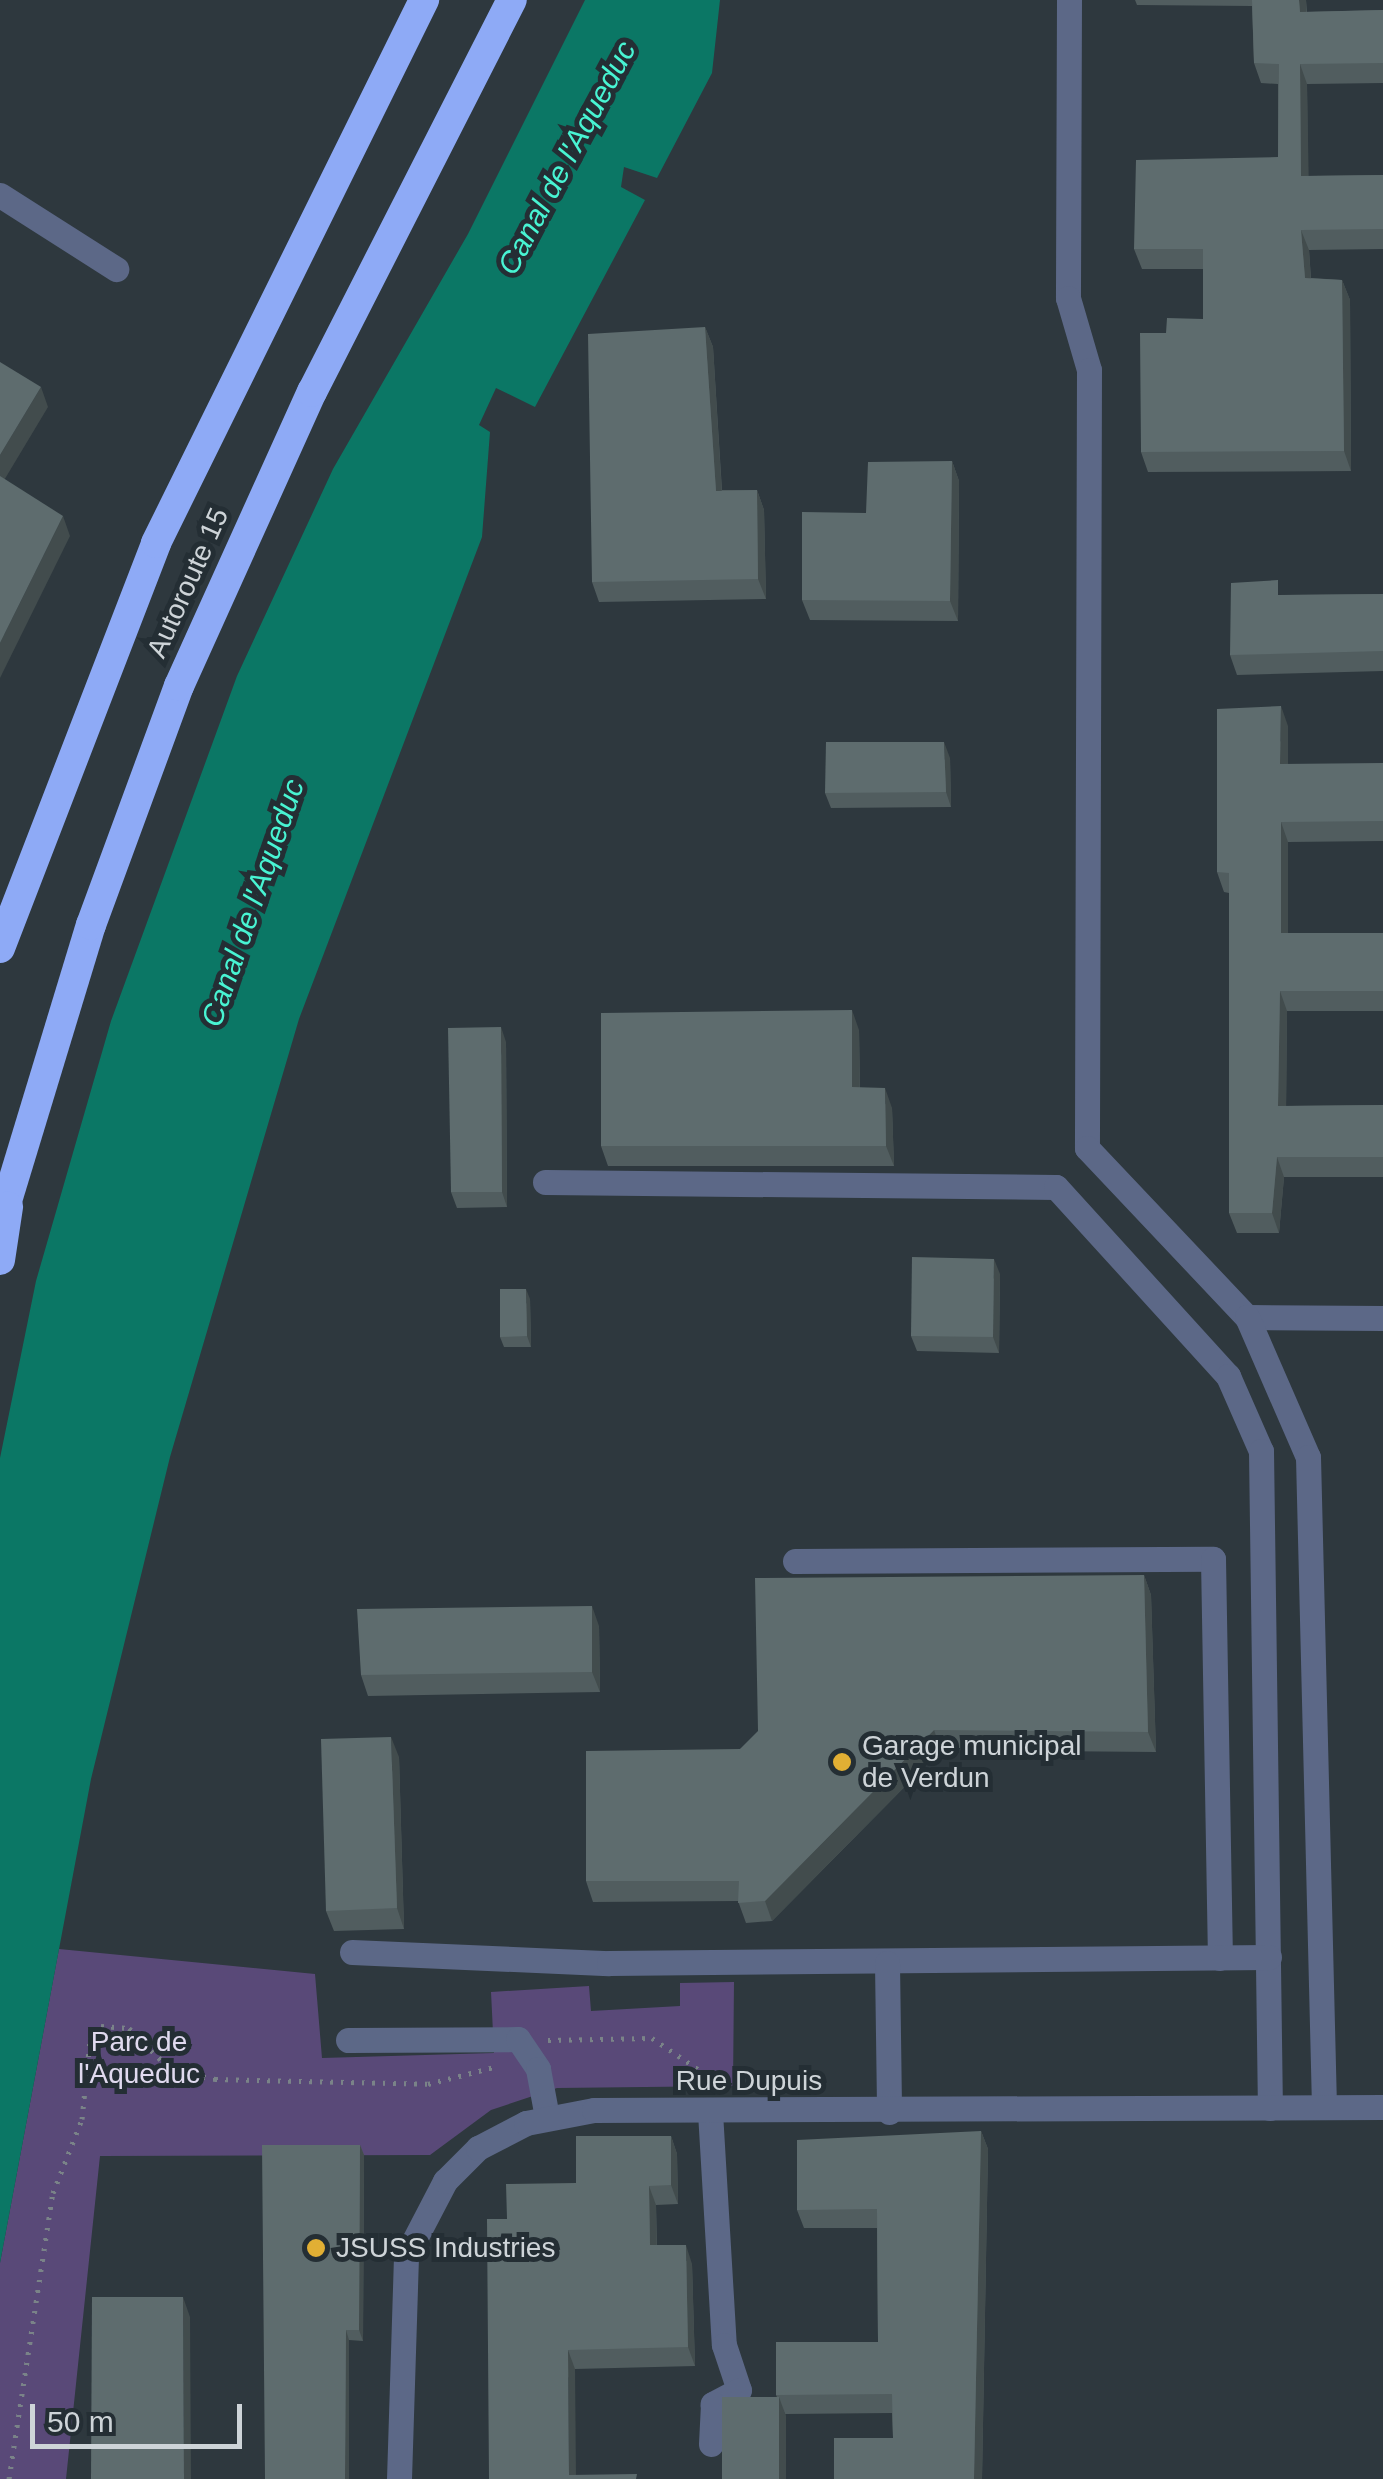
<!DOCTYPE html>
<style>
body{margin:0}
#map{position:relative;width:1383px;height:2479px;overflow:hidden;background:#2e383e;font-family:Arial,sans-serif}
div>[style]{position:absolute}
[style*='--x']{left:calc(var(--x)*1px);top:calc(var(--y)*1px);width:calc(var(--w)*1px);rotate:calc(var(--a)*1deg)}
.green>*{inset:0;background:#594978}
.water>*{inset:0;background:#0b7765}
.path>*{height:5px;margin-top:-2.5px;transform-origin:0;background:repeating-linear-gradient(90deg,#7a8388 0 2.5px,transparent 0 10.5px)}
.minor>*{height:25px;margin:-12.5px;padding:0 12.5px;transform-origin:12.5px;border-radius:12.5px;background:#5c6887}
.highway>*{height:30px;margin:-15px;padding:0 15px;transform-origin:15px;border-radius:15px;background:#8eaaf6}
.wall>*{inset:0;background:#515d5f}
.shaded-wall>*{inset:0;background:#424c4d}
.building>*{inset:0;background:#5e6c6e}
.dots>*{width:28px;height:28px;translate:-50% -50%;box-sizing:border-box;border:5px solid #242e34;border-radius:50%}
span{translate:-50% -50%;white-space:nowrap;text-align:center;line-height:1.15;-webkit-text-stroke:10px #242e34;paint-order:stroke}
.street-label{font-size:28px;color:#ced4d8}
.poi-label{font-size:28px;color:#ced4d8}
.left{translate:0 -50%;text-align:left}
.park-label{font-size:28px;color:#e0daef}
.water-label{font-size:30px;color:#48f4d3;font-style:italic}
.scale{position:absolute;left:30px;top:2404px;width:212px;height:45px;box-sizing:border-box;border:5px solid #ced4d8;border-top:0;padding-left:12px;font-size:30px;line-height:35px;white-space:nowrap;color:#ced4d8;-webkit-text-stroke:8px #242e34;paint-order:stroke}
</style>
<div id="map">
<div class="green">
<i style="clip-path:polygon(59px 1949px,315px 1974px,322px 2058px,494px 2053px,491px 1992px,589px 1986px,591px 2011px,680px 2006px,680px 1983px,734px 1982px,733px 2086px,557px 2088px,491px 2110px,430px 2155px,100px 2156px,66px 2479px,0 2479px,0 2263px)"></i>
</div>
<div class="water">
<i style="clip-path:polygon(585px 0,720px 0,712px 73px,657px 178px,624px 167px,621px 187px,645px 200px,535px 407px,496px 388px,479px 425px,490px 432px,482px 537px,299px 1019px,170px 1457px,91px 1779px,0 2263px,0 1458px,36px 1281px,111px 1021px,237px 676px,333px 469px,468px 234px)"></i>
</div>
<div class="path">
<i style="--x:548;--y:2040;--w:104;--a:-1.1"></i>
<i style="--x:652;--y:2038;--w:78;--a:34.1"></i>
<i style="--x:9;--y:2479;--w:289;--a:-81.3"></i>
<i style="--x:53;--y:2193;--w:79;--a:-68.6"></i>
<i style="--x:82;--y:2119;--w:79;--a:-84.2"></i>
<i style="--x:90;--y:2040;--w:18;--a:-52"></i>
<i style="--x:101;--y:2026;--w:28;--a:4"></i>
<i style="--x:129;--y:2028;--w:61;--a:45"></i>
<i style="--x:172;--y:2071;--w:44;--a:10.5"></i>
<i style="--x:215;--y:2079;--w:213;--a:1.3"></i>
<i style="--x:428;--y:2084;--w:72;--a:-14.4"></i>
</div>
<div class="minor">
<i style="--x:1069;--y:0;--w:298;--a:90.2"></i>
<i style="--x:1068;--y:298;--w:75;--a:73.7"></i>
<i style="--x:1089;--y:370;--w:778;--a:90.15"></i>
<i style="--x:1087;--y:1148;--w:233;--a:46.6"></i>
<i style="--x:1247;--y:1317;--w:136;--a:0.4"></i>
<i style="--x:0;--y:195;--w:138;--a:32.5"></i>
<i style="--x:545;--y:1182;--w:511;--a:0.56"></i>
<i style="--x:1056;--y:1187;--w:256;--a:47.7"></i>
<i style="--x:1228;--y:1376;--w:82;--a:66.3"></i>
<i style="--x:1261;--y:1451;--w:657;--a:89.22"></i>
<i style="--x:1247;--y:1317;--w:153;--a:66.5"></i>
<i style="--x:1308;--y:1457;--w:650;--a:88.59"></i>
<i style="--x:795;--y:1561;--w:418;--a:-0.3"></i>
<i style="--x:1213;--y:1559;--w:399;--a:89"></i>
<i style="--x:352;--y:1952;--w:257;--a:2.5"></i>
<i style="--x:609;--y:1963;--w:660;--a:-0.52"></i>
<i style="--x:887;--y:1963;--w:149;--a:89.2"></i>
<i style="--x:348;--y:2040;--w:170;--a:-0.3"></i>
<i style="--x:518;--y:2039;--w:36;--a:56"></i>
<i style="--x:538;--y:2069;--w:49;--a:79.4"></i>
<i style="--x:710;--y:2112;--w:233;--a:86.6"></i>
<i style="--x:724;--y:2345;--w:47;--a:71.6"></i>
<i style="--x:739;--y:2390;--w:30;--a:152"></i>
<i style="--x:713;--y:2404;--w:40;--a:92.9"></i>
<i style="--x:399;--y:2479;--w:223;--a:-88.2"></i>
<i style="--x:406;--y:2256;--w:85;--a:-62.5"></i>
<i style="--x:445;--y:2181;--w:47;--a:-45"></i>
<i style="--x:478;--y:2148;--w:54;--a:-27.5"></i>
<i style="--x:526;--y:2123;--w:69;--a:-10.8"></i>
<i style="--x:594;--y:2110;--w:789;--a:-0.22"></i>
</div>
<div class="highway">
<i style="--x:0;--y:948;--w:434;--a:-68.9"></i>
<i style="--x:156;--y:543;--w:606;--a:-63.73"></i>
<i style="--x:0;--y:1224;--w:313;--a:-73.1"></i>
<i style="--x:91;--y:925;--w:255;--a:-69.8"></i>
<i style="--x:179;--y:686;--w:323;--a:-65.7"></i>
<i style="--x:312;--y:392;--w:440;--a:-63"></i>
<i style="--x:0;--y:1260;--w:54;--a:-81.4"></i>
</div>
<div class="wall">
<i style="clip-path:polygon(1135px 0,1306px 0,1307px 12px,1383px 10px,1383px 83px,1307px 84px,1308px 176px,1383px 175px,1383px 249px,1309px 250px,1311px 278px,1342px 280px,1350px 300px,1351px 471px,1148px 472px,1141px 452px,1166px 333px,1203px 319px,1203px 269px,1142px 269px,1134px 249px,1278px 157px,1278px 84px,1261px 83px,1254px 63px,1252px 6px,1137px 5px)"></i>
<i style="clip-path:polygon(705px 327px,713px 347px,722px 490px,757px 490px,764px 510px,766px 599px,599px 602px,592px 582px)"></i>
<i style="clip-path:polygon(952px 461px,959px 481px,958px 621px,810px 620px,802px 600px,866px 513px)"></i>
<i style="clip-path:polygon(1383px 594px,1383px 671px,1237px 675px,1230px 655px,1284px 595px)"></i>
<i style="clip-path:polygon(1288px 726px,1288px 764px,1383px 764px,1383px 841px,1288px 842px,1288px 933px,1383px 933px,1383px 1011px,1287px 1011px,1286px 1106px,1383px 1105px,1383px 1177px,1284px 1177px,1279px 1233px,1237px 1233px,1229px 1213px,1229px 893px,1224px 892px,1217px 872px)"></i>
<i style="clip-path:polygon(950px 758px,951px 807px,831px 808px,825px 793px)"></i>
<i style="clip-path:polygon(859px 1030px,860px 1088px,892px 1108px,894px 1166px,608px 1166px,601px 1146px)"></i>
<i style="clip-path:polygon(506px 1042px,507px 1207px,457px 1208px,451px 1192px)"></i>
<i style="clip-path:polygon(1000px 1274px,999px 1353px,917px 1351px,911px 1336px)"></i>
<i style="clip-path:polygon(530px 1299px,531px 1347px,504px 1347px,500px 1337px)"></i>
<i style="clip-path:polygon(1144px 1575px,1151px 1595px,1156px 1752px,941px 1750px,772px 1921px,746px 1923px,738px 1901px,593px 1902px,586px 1881px,740px 1749px)"></i>
<i style="clip-path:polygon(599px 1626px,600px 1692px,368px 1696px,361px 1675px)"></i>
<i style="clip-path:polygon(399px 1757px,404px 1929px,334px 1931px,326px 1911px)"></i>
<i style="clip-path:polygon(981px 2131px,988px 2149px,982px 2479px,834px 2479px,893px 2438px,892px 2413px,784px 2414px,786px 2416px,776px 2395px,878px 2342px,877px 2228px,804px 2228px,797px 2210px)"></i>
<i style="clip-path:polygon(671px 2136px,677px 2154px,678px 2204px,656px 2205px,657px 2245px,692px 2264px,695px 2366px,575px 2369px,489px 2479px,507px 2219px)"></i>
<i style="clip-path:polygon(360px 2145px,364px 2155px,363px 2341px,349px 2340px,349px 2479px,265px 2479px)"></i>
</div>
<div class="shaded-wall">
<i style="clip-path:polygon(1299px 0,1306px 0,1307px 32px,1300px 12px)"></i>
<i style="clip-path:polygon(1300px 64px,1307px 84px,1309px 196px,1301px 176px)"></i>
<i style="clip-path:polygon(1301px 230px,1309px 250px,1312px 298px,1305px 278px)"></i>
<i style="clip-path:polygon(1342px 280px,1350px 300px,1351px 471px,1344px 451px)"></i>
<i style="clip-path:polygon(705px 327px,713px 347px,723px 511px,716px 491px)"></i>
<i style="clip-path:polygon(41px 387px,48px 407px,0 487px,0 455px)"></i>
<i style="clip-path:polygon(952px 461px,959px 481px,958px 621px,950px 601px)"></i>
<i style="clip-path:polygon(757px 490px,764px 510px,766px 599px,758px 579px)"></i>
<i style="clip-path:polygon(63px 516px,70px 536px,0 678px,0 643px)"></i>
<i style="clip-path:polygon(1281px 706px,1288px 726px,1288px 784px,1280px 764px)"></i>
<i style="clip-path:polygon(944px 742px,950px 758px,951px 807px,946px 792px)"></i>
<i style="clip-path:polygon(1281px 822px,1288px 842px,1288px 953px,1281px 933px)"></i>
<i style="clip-path:polygon(1280px 991px,1287px 1011px,1286px 1126px,1278px 1106px)"></i>
<i style="clip-path:polygon(852px 1010px,859px 1030px,860px 1107px,852px 1087px)"></i>
<i style="clip-path:polygon(501px 1027px,506px 1042px,507px 1207px,502px 1192px)"></i>
<i style="clip-path:polygon(885px 1088px,892px 1108px,894px 1166px,886px 1146px)"></i>
<i style="clip-path:polygon(1277px 1157px,1284px 1177px,1279px 1233px,1272px 1213px)"></i>
<i style="clip-path:polygon(994px 1259px,1000px 1274px,999px 1353px,993px 1337px)"></i>
<i style="clip-path:polygon(526px 1289px,530px 1299px,531px 1347px,527px 1336px)"></i>
<i style="clip-path:polygon(1144px 1575px,1151px 1595px,1156px 1752px,1148px 1732px)"></i>
<i style="clip-path:polygon(592px 1606px,599px 1626px,600px 1692px,592px 1672px)"></i>
<i style="clip-path:polygon(934px 1730px,941px 1750px,772px 1921px,765px 1901px)"></i>
<i style="clip-path:polygon(391px 1737px,399px 1757px,404px 1929px,397px 1908px)"></i>
<i style="clip-path:polygon(981px 2131px,988px 2149px,982px 2479px,974px 2479px)"></i>
<i style="clip-path:polygon(671px 2136px,677px 2154px,678px 2204px,671px 2185px)"></i>
<i style="clip-path:polygon(360px 2145px,364px 2155px,363px 2341px,359px 2330px)"></i>
<i style="clip-path:polygon(649px 2186px,656px 2205px,657px 2264px,650px 2245px)"></i>
<i style="clip-path:polygon(686px 2245px,692px 2264px,695px 2366px,688px 2347px)"></i>
<i style="clip-path:polygon(183px 2297px,190px 2317px,191px 2479px,184px 2479px)"></i>
<i style="clip-path:polygon(346px 2330px,349px 2340px,349px 2479px,345px 2479px)"></i>
<i style="clip-path:polygon(568px 2350px,575px 2369px,576px 2479px,569px 2475px)"></i>
<i style="clip-path:polygon(779px 2397px,786px 2416px,786px 2479px,779px 2479px)"></i>
</div>
<div class="building">
<i style="clip-path:polygon(1252px 0,1299px 0,1300px 12px,1383px 10px,1383px 63px,1300px 64px,1301px 176px,1383px 175px,1383px 229px,1301px 230px,1305px 278px,1342px 280px,1344px 451px,1141px 452px,1140px 333px,1166px 333px,1167px 318px,1203px 319px,1203px 249px,1134px 249px,1136px 160px,1278px 157px,1279px 64px,1254px 63px)"></i>
<i style="clip-path:polygon(705px 327px,716px 491px,757px 490px,758px 579px,592px 582px,588px 334px)"></i>
<i style="clip-path:polygon(0 362px,41px 387px,0 455px)"></i>
<i style="clip-path:polygon(952px 461px,950px 601px,802px 600px,802px 512px,866px 513px,868px 462px)"></i>
<i style="clip-path:polygon(0 476px,63px 516px,0 643px)"></i>
<i style="clip-path:polygon(1278px 580px,1278px 595px,1383px 594px,1383px 651px,1230px 655px,1231px 583px)"></i>
<i style="clip-path:polygon(1281px 706px,1280px 764px,1383px 763px,1383px 821px,1281px 822px,1281px 933px,1383px 933px,1383px 991px,1280px 991px,1278px 1106px,1383px 1105px,1383px 1157px,1277px 1157px,1272px 1213px,1229px 1213px,1229px 873px,1217px 872px,1217px 709px)"></i>
<i style="clip-path:polygon(826px 742px,944px 742px,946px 792px,825px 793px)"></i>
<i style="clip-path:polygon(852px 1010px,852px 1087px,885px 1088px,886px 1146px,601px 1146px,601px 1013px)"></i>
<i style="clip-path:polygon(501px 1027px,502px 1192px,451px 1192px,448px 1028px)"></i>
<i style="clip-path:polygon(912px 1257px,994px 1259px,993px 1337px,911px 1336px)"></i>
<i style="clip-path:polygon(500px 1289px,526px 1289px,527px 1336px,500px 1337px)"></i>
<i style="clip-path:polygon(1144px 1575px,1148px 1732px,934px 1730px,765px 1901px,738px 1903px,739px 1881px,586px 1881px,586px 1751px,740px 1749px,758px 1731px,755px 1578px)"></i>
<i style="clip-path:polygon(592px 1606px,592px 1672px,361px 1675px,357px 1609px)"></i>
<i style="clip-path:polygon(391px 1737px,397px 1908px,326px 1911px,321px 1739px)"></i>
<i style="clip-path:polygon(981px 2131px,974px 2479px,834px 2479px,834px 2438px,893px 2438px,892px 2394px,776px 2395px,776px 2342px,878px 2342px,877px 2209px,797px 2210px,797px 2140px)"></i>
<i style="clip-path:polygon(576px 2136px,671px 2136px,671px 2185px,649px 2186px,650px 2245px,686px 2245px,688px 2347px,568px 2350px,569px 2475px,637px 2474px,636px 2479px,489px 2479px,487px 2219px,507px 2219px,506px 2184px,576px 2183px)"></i>
<i style="clip-path:polygon(262px 2145px,360px 2145px,359px 2330px,346px 2330px,345px 2479px,265px 2479px)"></i>
<i style="clip-path:polygon(92px 2297px,183px 2297px,184px 2479px,91px 2479px)"></i>
<i style="clip-path:polygon(722px 2397px,779px 2397px,779px 2479px,722px 2479px)"></i>
</div>
<div class="dots">
<i style="left:842px;top:1762px;background:#e1af34"></i>
<i style="left:316px;top:2248px;background:#e1af34"></i>
</div>
<div class="street-label">
<span style="left:188px;top:583px;rotate:-66deg">Autoroute 15</span>
<span style="left:749px;top:2081px">Rue Dupuis</span>
</div>
<div class="poi-label">
<span class="left" style="left:862px;top:1762px">Garage municipal<br>de Verdun</span>
<span class="left" style="left:336px;top:2248px">JSUSS Industries</span>
</div>
<div class="park-label">
<span style="left:139px;top:2058px">Parc de<br>l'Aqueduc</span>
</div>
<div class="water-label">
<span style="left:567px;top:158px;rotate:-62deg">Canal de l'Aqueduc</span>
<span style="left:253px;top:903px;rotate:-71deg">Canal de l'Aqueduc</span>
</div>
<div class="scale">50 m</div>
</div>
